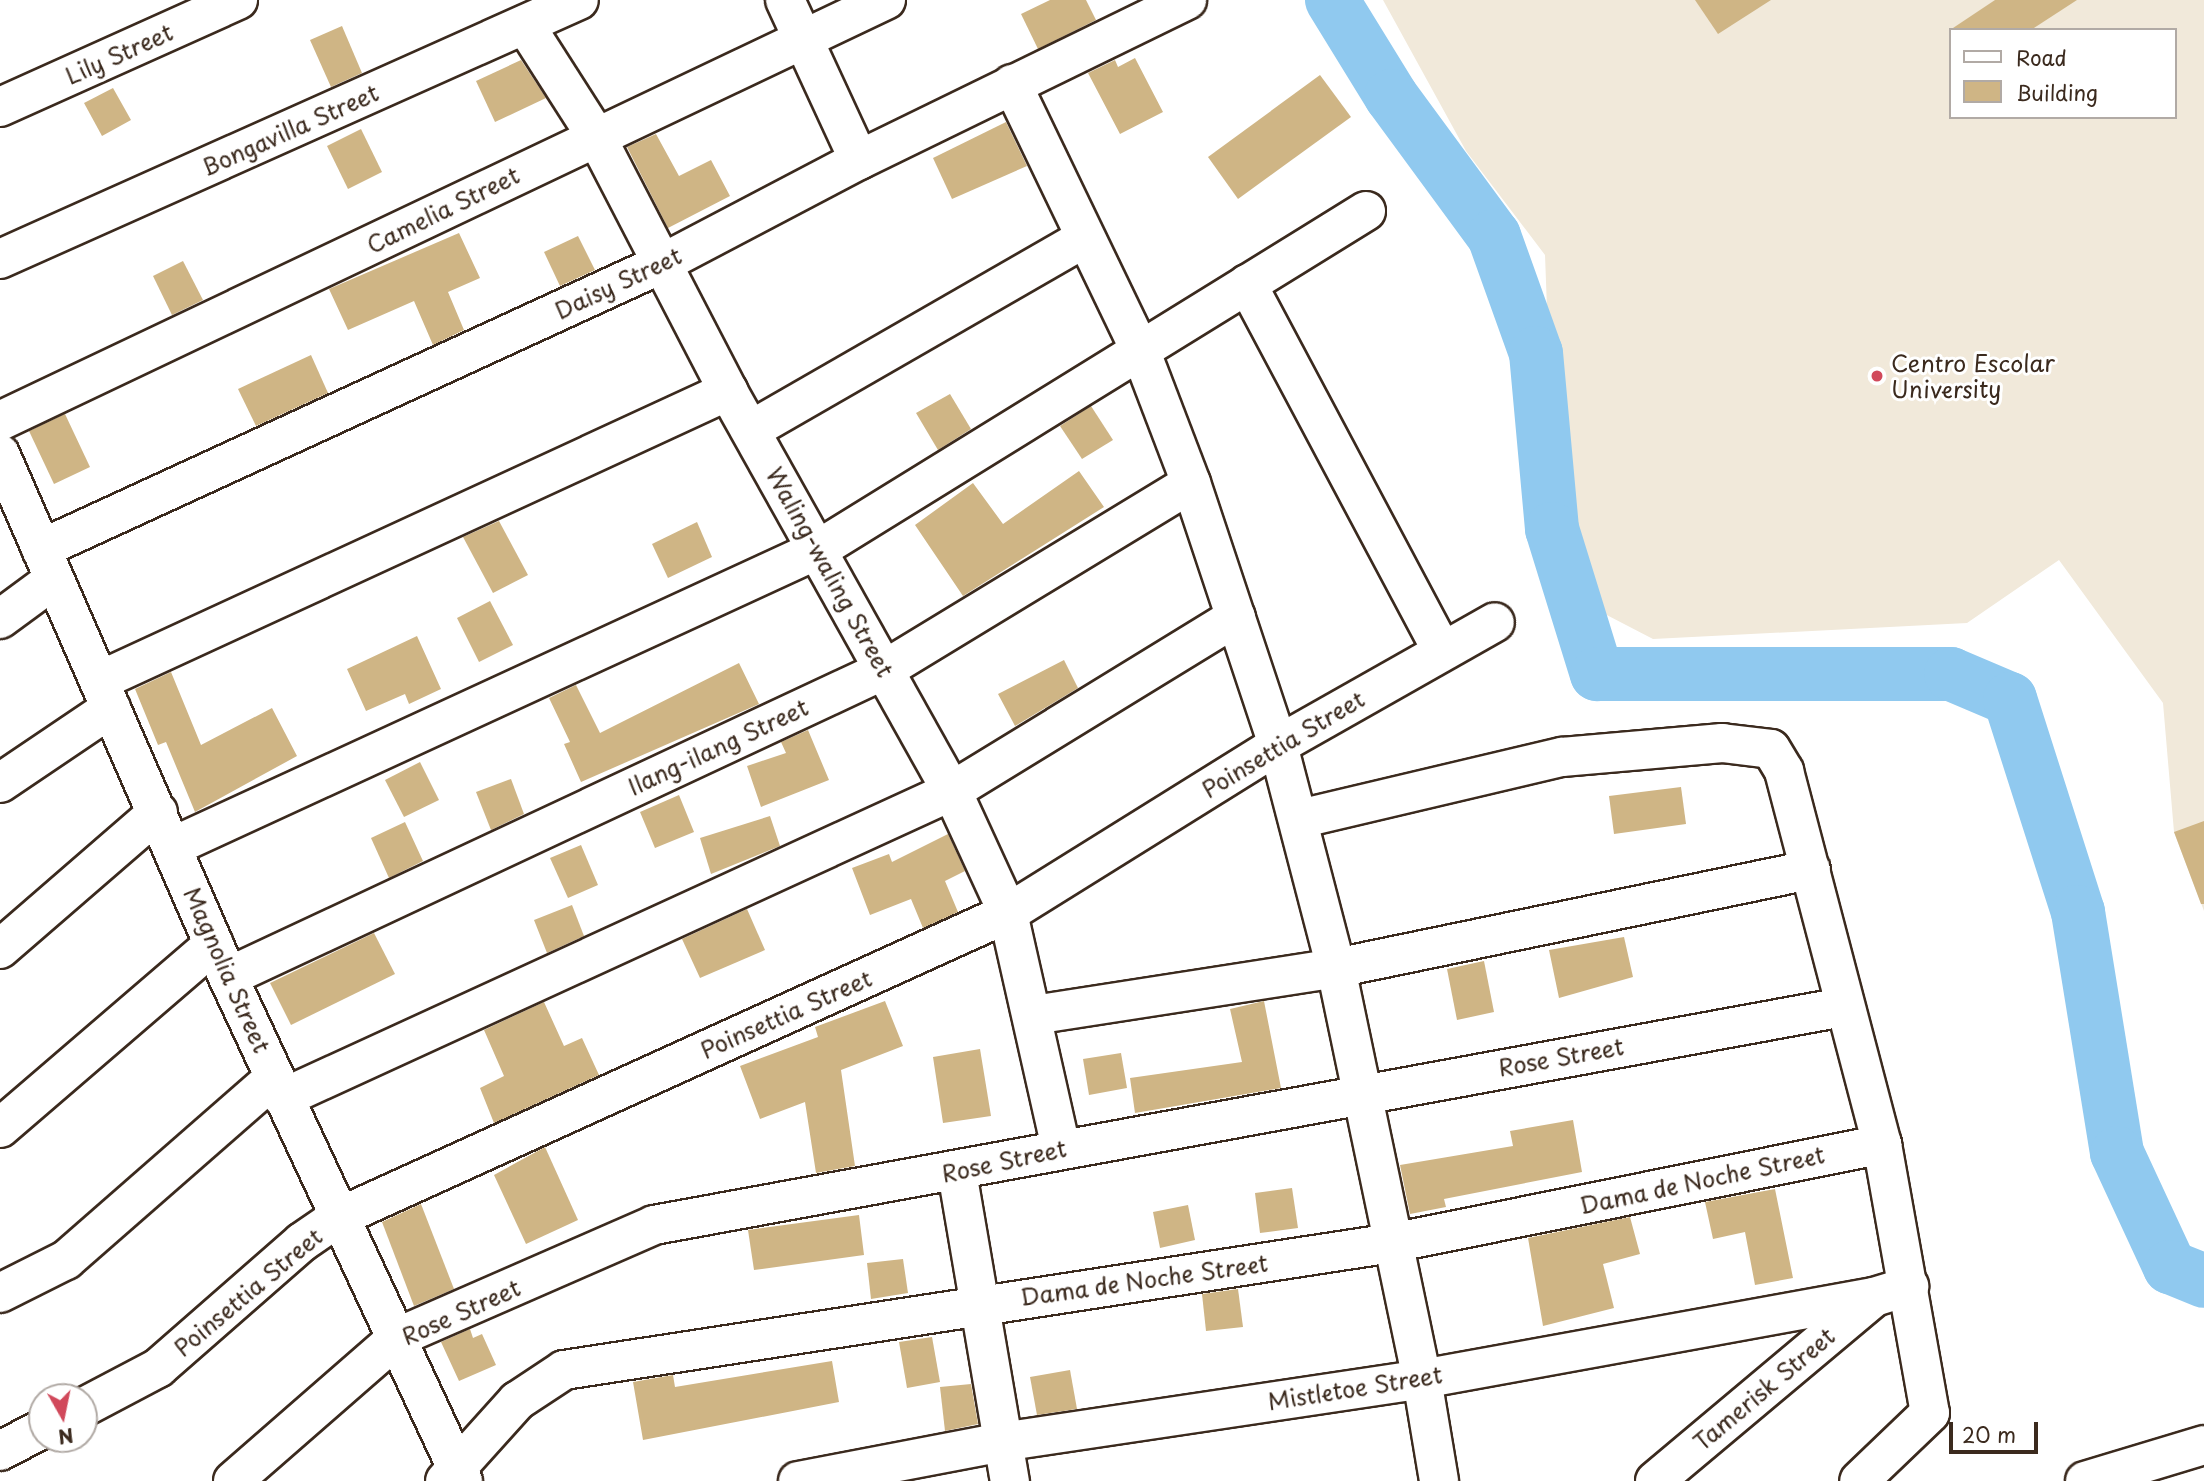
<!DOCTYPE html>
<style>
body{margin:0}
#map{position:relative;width:2204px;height:1481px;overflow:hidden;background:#fff;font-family:"Playpen Sans",sans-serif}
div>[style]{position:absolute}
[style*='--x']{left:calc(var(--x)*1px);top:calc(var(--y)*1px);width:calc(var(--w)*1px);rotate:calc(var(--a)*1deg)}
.built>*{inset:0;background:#f1e9da}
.river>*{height:54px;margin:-27px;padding:0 27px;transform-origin:27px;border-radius:27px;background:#90c9ef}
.building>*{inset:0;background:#cfb585}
.roads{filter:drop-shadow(2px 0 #3b2a1e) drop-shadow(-2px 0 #3b2a1e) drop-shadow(0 2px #3b2a1e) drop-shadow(0 -2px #3b2a1e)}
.minor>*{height:38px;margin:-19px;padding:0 19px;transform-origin:19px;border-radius:19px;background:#fff}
.dots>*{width:19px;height:19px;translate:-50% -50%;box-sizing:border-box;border:4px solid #fff;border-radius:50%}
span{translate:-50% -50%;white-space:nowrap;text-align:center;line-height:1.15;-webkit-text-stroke:6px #fff;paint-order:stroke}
.street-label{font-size:23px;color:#3b2a1e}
.poi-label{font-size:23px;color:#3b2a1e}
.left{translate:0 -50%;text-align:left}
.legend{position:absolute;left:1949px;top:28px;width:228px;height:91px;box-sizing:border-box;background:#fff;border:2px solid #b1aaa5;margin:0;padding:9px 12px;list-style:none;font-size:21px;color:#3b2a1e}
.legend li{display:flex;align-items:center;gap:14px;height:35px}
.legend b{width:35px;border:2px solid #b1aaa5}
.north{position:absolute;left:28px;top:1383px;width:70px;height:70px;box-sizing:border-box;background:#fff;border:2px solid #b1aaa5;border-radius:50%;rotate:171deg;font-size:19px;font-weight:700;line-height:28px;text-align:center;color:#3b2a1e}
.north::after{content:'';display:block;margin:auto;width:24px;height:32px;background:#d1495b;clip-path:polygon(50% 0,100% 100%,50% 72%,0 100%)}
.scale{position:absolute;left:1949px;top:1422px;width:89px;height:32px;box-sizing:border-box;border:4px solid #3b2a1e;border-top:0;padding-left:9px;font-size:21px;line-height:24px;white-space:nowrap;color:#3b2a1e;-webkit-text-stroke:5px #fff;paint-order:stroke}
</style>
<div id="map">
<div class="built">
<i style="clip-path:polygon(evenodd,1383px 0,2204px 0,2204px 911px,2174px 832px,2163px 703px,2059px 560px,1967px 623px,1653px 639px,1599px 611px,1563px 555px,1554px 498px,1545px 255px,1466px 151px,1383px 0,1950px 30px,2174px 30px,2174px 117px,1950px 117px,1950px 30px)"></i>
</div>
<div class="river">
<i style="--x:1332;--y:0;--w:113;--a:58.4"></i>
<i style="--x:1391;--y:96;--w:174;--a:53.7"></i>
<i style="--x:1494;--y:236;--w:124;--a:70.3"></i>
<i style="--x:1536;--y:353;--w:177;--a:84.8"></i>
<i style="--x:1552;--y:529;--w:152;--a:72.8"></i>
<i style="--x:1597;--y:674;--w:354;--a:0"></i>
<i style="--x:1951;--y:674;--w:64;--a:23"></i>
<i style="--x:2010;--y:699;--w:224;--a:72.3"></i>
<i style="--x:2078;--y:912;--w:244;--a:80.8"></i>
<i style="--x:2117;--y:1153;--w:126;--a:65.1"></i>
<i style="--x:2170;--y:1267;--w:37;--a:22"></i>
</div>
<div class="building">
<i style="clip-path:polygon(1050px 0,1086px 0,1096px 20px,1038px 49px,1021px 14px)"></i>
<i style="clip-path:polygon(1695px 0,1771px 0,1718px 34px)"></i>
<i style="clip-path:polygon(1995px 0,2077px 0,2031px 30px,1950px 30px)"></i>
<i style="clip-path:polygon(342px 26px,362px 73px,331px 87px,310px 40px)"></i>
<i style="clip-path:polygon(1135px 58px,1163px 112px,1120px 134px,1088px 73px,1115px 60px,1118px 67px)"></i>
<i style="clip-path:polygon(521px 60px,546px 98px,495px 122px,476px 81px)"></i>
<i style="clip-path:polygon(1320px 75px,1351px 117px,1238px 199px,1208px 157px)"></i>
<i style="clip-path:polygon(113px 88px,131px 120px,102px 136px,84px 103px)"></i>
<i style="clip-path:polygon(1006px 122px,1027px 166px,952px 199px,933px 158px)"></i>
<i style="clip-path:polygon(361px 129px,382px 172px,348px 189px,327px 146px)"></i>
<i style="clip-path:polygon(656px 134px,679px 176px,711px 160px,730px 196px,668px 228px,627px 147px)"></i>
<i style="clip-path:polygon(459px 233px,480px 278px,448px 292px,464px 330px,433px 345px,414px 301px,348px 330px,329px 289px)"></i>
<i style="clip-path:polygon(578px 236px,595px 270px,560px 286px,544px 252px)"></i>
<i style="clip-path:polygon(183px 261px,203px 300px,172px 315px,153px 276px)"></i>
<i style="clip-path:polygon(311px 355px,328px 393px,256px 426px,238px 389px)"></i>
<i style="clip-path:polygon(950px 394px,971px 429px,938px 450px,916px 413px)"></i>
<i style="clip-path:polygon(1091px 406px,1113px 440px,1082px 459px,1060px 426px)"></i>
<i style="clip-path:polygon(65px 414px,90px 467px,54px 484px,29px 431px)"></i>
<i style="clip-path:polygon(1079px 471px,1104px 507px,963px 596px,915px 525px,973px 483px,1003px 524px)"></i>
<i style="clip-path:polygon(499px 521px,528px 575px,493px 593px,463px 537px)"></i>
<i style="clip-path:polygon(697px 522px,712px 557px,668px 578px,652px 544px)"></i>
<i style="clip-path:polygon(490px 601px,513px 645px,479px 662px,457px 618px)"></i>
<i style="clip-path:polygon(417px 636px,441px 689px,409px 704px,405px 694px,366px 711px,347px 669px)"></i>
<i style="clip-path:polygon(1064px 660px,1078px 688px,1015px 726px,998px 694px)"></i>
<i style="clip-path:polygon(739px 663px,759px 704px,581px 782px,564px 744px,570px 742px,549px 698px,576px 685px,600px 733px)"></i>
<i style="clip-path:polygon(171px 672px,201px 745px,272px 708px,297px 756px,195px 812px,166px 742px,158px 745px,135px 689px)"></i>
<i style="clip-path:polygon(808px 730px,829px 780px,761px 807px,747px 766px,786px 753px,781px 742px)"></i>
<i style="clip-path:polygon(420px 762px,439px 800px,404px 817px,385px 780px)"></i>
<i style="clip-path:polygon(511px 779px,524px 814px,491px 830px,476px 792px)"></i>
<i style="clip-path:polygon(1681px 787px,1686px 824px,1614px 834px,1609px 796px)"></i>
<i style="clip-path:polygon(679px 795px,694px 832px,655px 848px,640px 812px)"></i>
<i style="clip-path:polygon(770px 816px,780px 846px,711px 874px,700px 838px)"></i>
<i style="clip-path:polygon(2204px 821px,2204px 904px,2201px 904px,2174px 832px)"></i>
<i style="clip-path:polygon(405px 822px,423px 861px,389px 878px,371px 838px)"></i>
<i style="clip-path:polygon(948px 834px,965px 871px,945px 881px,958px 912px,923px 928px,911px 899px,870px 915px,852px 868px,889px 854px,892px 862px)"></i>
<i style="clip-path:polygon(581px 845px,598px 885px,568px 898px,550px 858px)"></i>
<i style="clip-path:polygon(572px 905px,584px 936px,547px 953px,534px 920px)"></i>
<i style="clip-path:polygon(747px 909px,765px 950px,700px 978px,682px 939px)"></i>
<i style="clip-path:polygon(374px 933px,395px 974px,291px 1025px,270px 983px)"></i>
<i style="clip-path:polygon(1624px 937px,1633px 977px,1559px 998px,1549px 950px)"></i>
<i style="clip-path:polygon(1484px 961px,1494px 1012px,1457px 1020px,1447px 969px)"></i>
<i style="clip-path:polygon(885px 1001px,903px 1046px,841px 1070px,855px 1166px,816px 1173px,805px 1102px,760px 1119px,740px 1066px,818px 1037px,815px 1027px)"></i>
<i style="clip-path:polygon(1264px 1001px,1281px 1088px,1135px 1113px,1130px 1078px,1242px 1062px,1230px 1009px)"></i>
<i style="clip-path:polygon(544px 1002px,564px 1046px,582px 1038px,599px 1075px,494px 1123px,480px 1088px,504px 1076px,484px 1030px)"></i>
<i style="clip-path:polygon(980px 1049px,991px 1116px,943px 1123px,933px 1057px)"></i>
<i style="clip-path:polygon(1121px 1053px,1127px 1088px,1089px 1095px,1083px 1059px)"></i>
<i style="clip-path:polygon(1573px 1120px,1582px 1172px,1444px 1199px,1446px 1207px,1410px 1214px,1400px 1165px,1513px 1146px,1510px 1131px)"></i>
<i style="clip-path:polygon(545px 1147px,578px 1220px,526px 1244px,494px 1175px)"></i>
<i style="clip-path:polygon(1292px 1188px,1298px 1228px,1260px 1233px,1255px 1193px)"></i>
<i style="clip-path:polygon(1775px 1189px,1793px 1278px,1755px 1285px,1745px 1232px,1713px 1239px,1705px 1202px)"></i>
<i style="clip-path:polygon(421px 1204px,454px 1289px,414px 1306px,382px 1222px)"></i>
<i style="clip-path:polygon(1188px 1205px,1195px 1240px,1160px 1248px,1153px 1212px)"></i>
<i style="clip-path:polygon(859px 1215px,864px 1255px,754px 1270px,748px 1230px)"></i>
<i style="clip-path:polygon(1630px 1217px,1640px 1254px,1603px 1264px,1614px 1308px,1543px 1326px,1528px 1238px)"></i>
<i style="clip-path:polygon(903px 1259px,908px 1293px,871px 1299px,867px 1263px)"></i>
<i style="clip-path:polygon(1238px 1289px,1243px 1327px,1206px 1331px,1202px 1294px)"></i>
<i style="clip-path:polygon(470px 1329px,473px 1338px,482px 1334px,496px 1365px,459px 1381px,441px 1342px)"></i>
<i style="clip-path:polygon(932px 1337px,940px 1382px,907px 1388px,899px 1342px)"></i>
<i style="clip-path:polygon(832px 1361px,839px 1402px,643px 1440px,633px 1382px,673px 1375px,675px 1387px)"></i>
<i style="clip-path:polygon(1070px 1370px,1077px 1409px,1037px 1415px,1030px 1377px)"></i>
<i style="clip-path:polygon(971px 1384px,978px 1424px,945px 1431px,940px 1387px)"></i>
</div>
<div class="roads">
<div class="minor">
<i style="--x:785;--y:0;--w:176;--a:65.2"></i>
<i style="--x:525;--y:25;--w:132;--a:57.4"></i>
<i style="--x:596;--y:136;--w:287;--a:62.6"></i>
<i style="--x:728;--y:391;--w:458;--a:60.8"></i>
<i style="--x:952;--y:791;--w:134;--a:65.3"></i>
<i style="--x:1008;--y:913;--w:241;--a:77.3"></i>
<i style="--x:1012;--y:84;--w:297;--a:64.3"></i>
<i style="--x:1141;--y:352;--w:140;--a:69.1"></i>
<i style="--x:1191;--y:483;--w:276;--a:71.6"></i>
<i style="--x:1278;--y:745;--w:230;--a:75.4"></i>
<i style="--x:1336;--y:968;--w:420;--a:78.2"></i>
<i style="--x:1422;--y:1379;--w:103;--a:80.5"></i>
<i style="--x:0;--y:107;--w:261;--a:-24.2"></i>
<i style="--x:0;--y:259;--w:634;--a:-24.1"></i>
<i style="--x:1247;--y:284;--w:415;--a:62"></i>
<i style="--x:0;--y:421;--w:981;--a:-25.42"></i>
<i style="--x:751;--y:430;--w:385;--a:-29.9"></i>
<i style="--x:0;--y:454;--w:571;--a:66.45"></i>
<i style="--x:228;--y:977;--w:556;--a:65"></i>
<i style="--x:41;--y:549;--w:682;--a:-24.69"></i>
<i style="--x:661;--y:264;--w:224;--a:-27.7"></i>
<i style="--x:859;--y:160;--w:365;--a:-26"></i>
<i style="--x:0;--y:619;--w:66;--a:-36.3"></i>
<i style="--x:99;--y:681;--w:693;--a:-24.75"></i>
<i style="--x:0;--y:783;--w:134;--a:-34"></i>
<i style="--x:1299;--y:819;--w:270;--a:-13.3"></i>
<i style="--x:1562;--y:757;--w:161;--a:-5"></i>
<i style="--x:1722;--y:743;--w:49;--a:7"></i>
<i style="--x:1771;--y:749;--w:26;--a:59"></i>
<i style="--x:1784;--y:771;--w:386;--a:75.3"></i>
<i style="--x:1882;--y:1144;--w:273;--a:79.9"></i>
<i style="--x:1930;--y:1413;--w:98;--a:136.2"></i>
<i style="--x:174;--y:846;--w:710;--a:-24.72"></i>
<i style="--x:819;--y:549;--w:643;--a:-31.71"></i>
<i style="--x:0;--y:949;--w:209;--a:-40.9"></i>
<i style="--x:228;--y:977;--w:724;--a:-25.08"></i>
<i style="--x:884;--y:670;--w:359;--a:-31.3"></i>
<i style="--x:1033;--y:1015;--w:307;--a:-8.8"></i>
<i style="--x:1336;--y:968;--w:485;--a:-11.7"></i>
<i style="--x:283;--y:1098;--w:736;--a:-24.65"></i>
<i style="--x:952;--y:791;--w:333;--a:-31.5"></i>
<i style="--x:0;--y:1128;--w:282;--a:-40.7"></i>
<i style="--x:957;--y:1172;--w:314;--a:80.3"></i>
<i style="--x:0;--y:1293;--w:74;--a:-26.6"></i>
<i style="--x:66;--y:1260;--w:276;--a:-41.2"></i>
<i style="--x:84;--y:1407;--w:84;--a:-27.8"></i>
<i style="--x:158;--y:1368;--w:191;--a:-41.2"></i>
<i style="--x:302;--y:1242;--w:42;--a:-34.4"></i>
<i style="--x:337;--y:1218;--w:737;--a:-24.44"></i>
<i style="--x:1008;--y:913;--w:318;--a:-31.9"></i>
<i style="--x:1278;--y:745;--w:249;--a:-29.5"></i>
<i style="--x:0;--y:1451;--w:47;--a:-27.6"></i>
<i style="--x:233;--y:1481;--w:219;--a:-41.1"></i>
<i style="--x:398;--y:1337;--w:279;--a:-23.6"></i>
<i style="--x:654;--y:1225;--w:1209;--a:-10.39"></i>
<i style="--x:445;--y:1481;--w:108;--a:-48"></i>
<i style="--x:517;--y:1401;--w:56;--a:-33.4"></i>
<i style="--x:564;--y:1370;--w:838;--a:-8.72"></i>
<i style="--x:1392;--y:1243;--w:500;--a:-11.4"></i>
<i style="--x:798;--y:1481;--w:208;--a:-10.8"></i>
<i style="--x:1002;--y:1442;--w:425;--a:-8.5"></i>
<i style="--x:1422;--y:1379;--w:459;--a:-10.3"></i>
<i style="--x:1874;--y:1297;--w:37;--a:-17"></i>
<i style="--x:1655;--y:1481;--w:283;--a:-40"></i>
<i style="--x:2085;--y:1481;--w:124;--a:-16.8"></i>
</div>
</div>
<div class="dots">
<i style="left:1877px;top:376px;background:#d1495b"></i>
</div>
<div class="street-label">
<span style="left:119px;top:54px;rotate:-24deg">Lily Street</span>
<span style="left:290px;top:130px;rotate:-24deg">Bongavilla Street</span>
<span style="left:443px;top:210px;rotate:-26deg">Camelia Street</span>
<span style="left:618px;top:283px;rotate:-25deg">Daisy Street</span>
<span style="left:830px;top:572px;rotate:61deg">Waling-waling Street</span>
<span style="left:1283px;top:744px;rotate:-31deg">Poinsettia Street</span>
<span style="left:718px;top:747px;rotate:-25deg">Ilang-ilang Street</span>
<span style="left:227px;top:970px;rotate:66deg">Magnolia Street</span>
<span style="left:786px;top:1014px;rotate:-24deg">Poinsettia Street</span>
<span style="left:1561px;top:1057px;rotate:-10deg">Rose Street</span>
<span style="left:1004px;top:1161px;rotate:-12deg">Rose Street</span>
<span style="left:1702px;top:1180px;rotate:-12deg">Dama de Noche Street</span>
<span style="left:1144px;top:1280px;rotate:-8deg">Dama de Noche Street</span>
<span style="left:248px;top:1292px;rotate:-40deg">Poinsettia Street</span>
<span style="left:461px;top:1312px;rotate:-24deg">Rose Street</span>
<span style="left:1355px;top:1388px;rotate:-9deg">Mistletoe Street</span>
<span style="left:1764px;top:1389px;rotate:-40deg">Tamerisk Street</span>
</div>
<div class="poi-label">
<span class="left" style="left:1891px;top:376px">Centro Escolar<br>University</span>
</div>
<ul class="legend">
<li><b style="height:9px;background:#fff"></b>Road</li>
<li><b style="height:19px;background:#cfb585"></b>Building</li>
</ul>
<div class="north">N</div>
<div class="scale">20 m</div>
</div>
